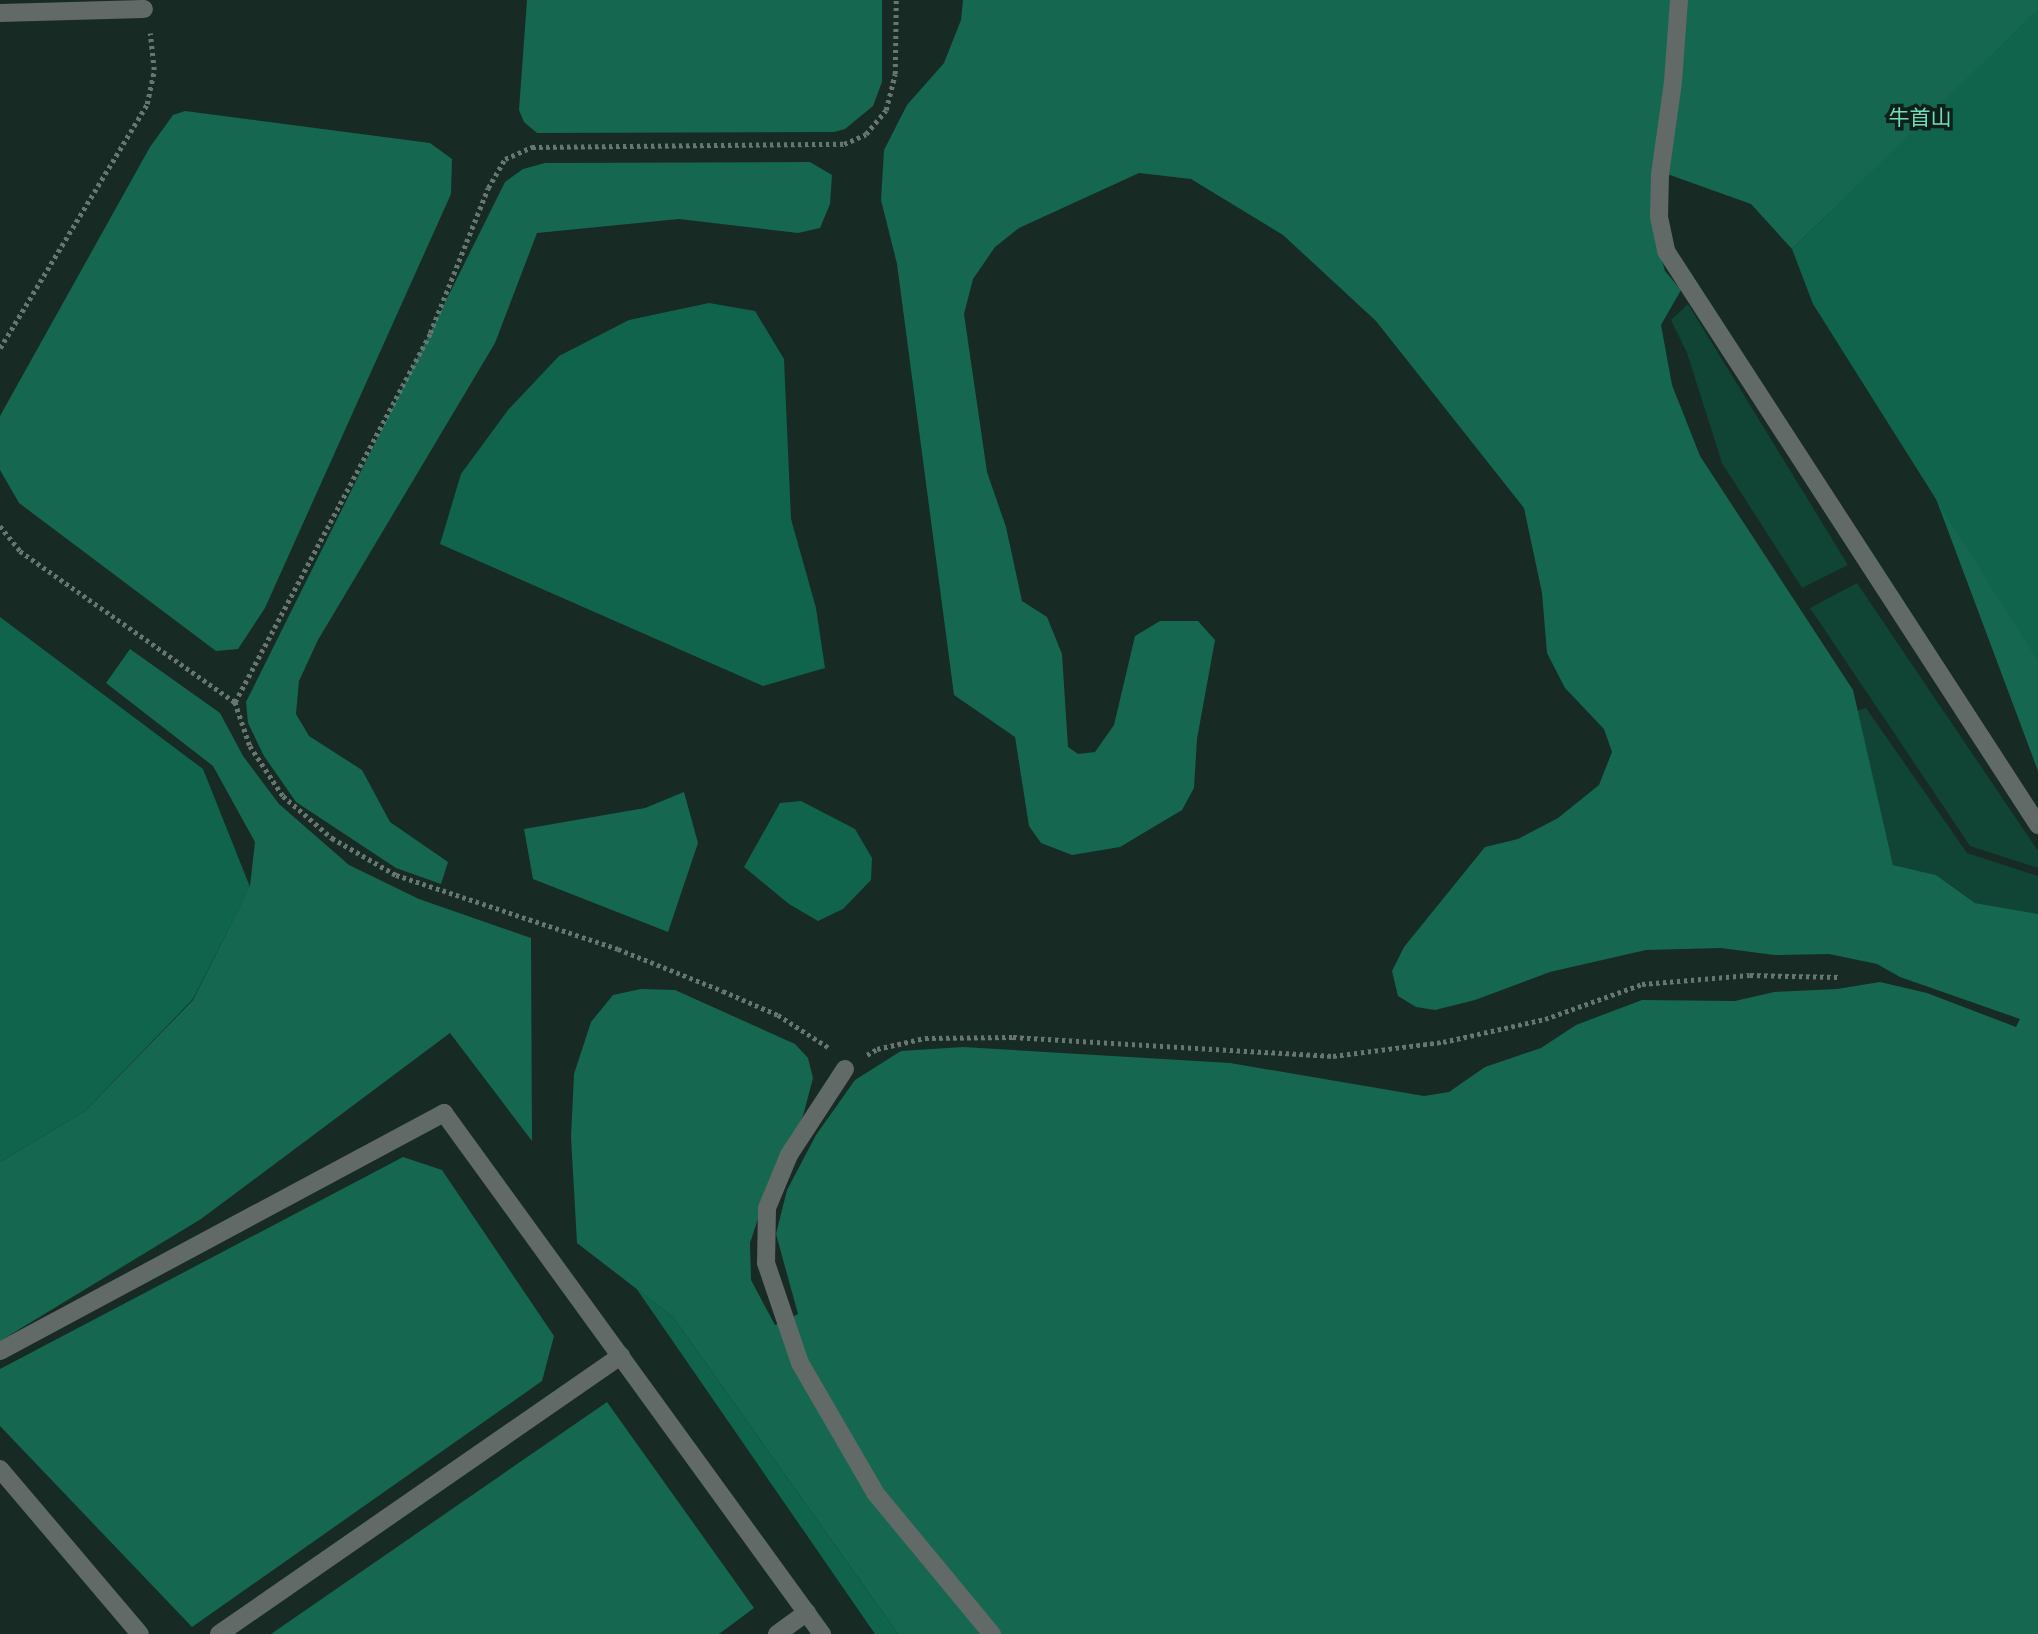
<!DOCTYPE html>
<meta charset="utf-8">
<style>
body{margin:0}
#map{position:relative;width:2038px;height:1634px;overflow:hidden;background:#172a23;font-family:"Space Grotesk","Noto Sans SC",sans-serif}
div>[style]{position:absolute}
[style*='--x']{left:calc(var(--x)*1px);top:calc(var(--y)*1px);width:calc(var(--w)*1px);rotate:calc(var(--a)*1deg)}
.green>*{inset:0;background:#104434}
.forest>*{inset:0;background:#15674f}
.water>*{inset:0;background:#11644c}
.path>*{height:4.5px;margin-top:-2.25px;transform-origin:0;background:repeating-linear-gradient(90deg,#677670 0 3.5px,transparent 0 7px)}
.minor>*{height:18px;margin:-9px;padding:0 9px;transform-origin:9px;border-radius:9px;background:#616a66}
span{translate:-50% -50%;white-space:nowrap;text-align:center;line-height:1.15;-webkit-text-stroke:7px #0e2019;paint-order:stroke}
.park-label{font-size:21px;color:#72deb8}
</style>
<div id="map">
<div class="green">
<i style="clip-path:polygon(1688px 304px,1848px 565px,1802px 588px,1722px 463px,1687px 353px,1671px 320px)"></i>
<i style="clip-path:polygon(1857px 583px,2038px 851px,2038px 868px,1970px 846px,1810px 608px)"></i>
<i style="clip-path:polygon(1866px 708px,1967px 853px,2038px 876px,2038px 914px,1975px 903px,1936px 875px,1893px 865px,1857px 711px)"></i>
</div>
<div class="forest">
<i style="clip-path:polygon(527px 0,882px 0,882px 82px,873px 106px,845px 129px,834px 132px,537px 133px,524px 122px,519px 110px)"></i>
<i style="clip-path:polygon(963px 0,2038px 0,2038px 771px,1829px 213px,1792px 249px,1751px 204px,1670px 175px,1652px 179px,1653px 229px,1665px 271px,1681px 290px,1661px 325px,1672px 385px,1700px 456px,1853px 690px,1893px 865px,1936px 875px,1975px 903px,2038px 914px,2038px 1634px,898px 1634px,673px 1317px,577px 1243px,571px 1137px,574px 1074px,591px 1022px,613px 995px,641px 989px,675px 990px,795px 1044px,808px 1058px,813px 1078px,803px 1116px,768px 1188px,750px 1243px,751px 1280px,775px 1325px,798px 1314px,776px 1234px,787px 1190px,816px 1135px,855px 1080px,901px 1051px,963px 1047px,1230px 1063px,1424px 1096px,1449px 1092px,1485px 1067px,1541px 1048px,1576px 1025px,1642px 1000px,1735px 1001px,1774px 992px,1837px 989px,1880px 982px,1927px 993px,2016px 1027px,2020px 1019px,1900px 977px,1877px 964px,1829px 954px,1774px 955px,1721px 948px,1646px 950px,1550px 972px,1475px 1000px,1435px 1010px,1416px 1007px,1398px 996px,1392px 971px,1404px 947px,1485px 847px,1518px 839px,1558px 818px,1599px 785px,1612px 752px,1604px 729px,1565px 688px,1547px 653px,1542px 593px,1524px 508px,1376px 321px,1283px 235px,1191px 179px,1139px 173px,1019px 228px,995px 247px,973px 279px,964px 314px,987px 472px,1006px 527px,1022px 601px,1047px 617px,1062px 654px,1068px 747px,1078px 754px,1095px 752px,1114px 725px,1135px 636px,1160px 621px,1198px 621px,1215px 640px,1197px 739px,1194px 788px,1182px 810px,1120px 847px,1072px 855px,1041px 843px,1029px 826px,1015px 737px,954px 695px,897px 264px,881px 200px,884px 150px,907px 105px,944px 63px,961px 20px)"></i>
<i style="clip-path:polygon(185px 111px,430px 143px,452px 159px,451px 194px,265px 608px,238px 649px,216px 651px,19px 503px,0 470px,0 416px,150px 147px,173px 115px)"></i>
<i style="clip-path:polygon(810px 162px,832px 175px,830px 204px,820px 228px,798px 233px,679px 219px,537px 233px,495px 343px,318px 640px,299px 681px,296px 714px,309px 736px,362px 770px,390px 822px,448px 862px,441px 884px,396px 868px,296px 802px,264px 756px,248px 723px,246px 702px,505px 182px,523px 169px,545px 163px)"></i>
<i style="clip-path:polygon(130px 649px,220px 713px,243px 756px,279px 804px,349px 865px,419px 899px,531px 938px,532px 1141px,450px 1033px,201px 1219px,0 1341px,0 1162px,85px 1111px,193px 1000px,250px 886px,255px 842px,213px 766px,106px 683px)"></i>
<i style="clip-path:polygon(684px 792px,698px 843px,668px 932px,533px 879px,524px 829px,645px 808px)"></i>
<i style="clip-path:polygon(403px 1157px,442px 1170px,554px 1336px,542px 1381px,192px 1627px,0 1426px,0 1369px)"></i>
<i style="clip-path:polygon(607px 1402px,754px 1608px,719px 1634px,271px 1634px)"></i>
</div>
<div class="water">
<i style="clip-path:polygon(2038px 9px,2038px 661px,1813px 304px,1792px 249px)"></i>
<i style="clip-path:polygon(709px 303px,755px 311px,784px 359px,791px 519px,816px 608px,825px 668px,763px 686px,440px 544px,461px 474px,508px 410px,559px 356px,629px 320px)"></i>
<i style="clip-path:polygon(0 617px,203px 769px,250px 887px,193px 999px,85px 1111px,0 1162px)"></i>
<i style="clip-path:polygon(801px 801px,855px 829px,872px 858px,871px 880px,843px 909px,818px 921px,789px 904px,744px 867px,780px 803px)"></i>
<i style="clip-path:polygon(636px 1288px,673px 1317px,898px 1634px,875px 1634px)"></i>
</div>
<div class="path">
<i style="--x:0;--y:348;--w:285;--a:-58.9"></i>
<i style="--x:147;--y:104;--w:35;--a:-78"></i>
<i style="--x:154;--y:70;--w:37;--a:-96"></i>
<i style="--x:0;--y:526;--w:32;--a:51"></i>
<i style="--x:20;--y:551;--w:263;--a:35.1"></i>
<i style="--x:235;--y:702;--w:46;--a:71.2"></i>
<i style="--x:250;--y:746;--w:60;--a:56.6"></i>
<i style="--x:283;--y:796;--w:65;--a:40.6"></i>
<i style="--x:332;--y:838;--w:74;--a:30"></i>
<i style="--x:396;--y:875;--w:234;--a:18.4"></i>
<i style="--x:618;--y:949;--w:113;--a:21.8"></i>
<i style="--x:723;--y:991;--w:60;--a:23.6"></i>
<i style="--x:778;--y:1015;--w:63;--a:32.7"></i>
<i style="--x:235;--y:702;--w:417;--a:-62.1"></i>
<i style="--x:430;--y:333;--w:156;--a:-68.2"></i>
<i style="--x:488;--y:188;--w:34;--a:-60"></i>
<i style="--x:505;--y:159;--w:30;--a:-24"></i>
<i style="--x:532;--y:147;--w:312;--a:-0.6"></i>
<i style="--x:844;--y:144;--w:24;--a:-24"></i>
<i style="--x:866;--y:134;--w:31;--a:-50"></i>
<i style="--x:886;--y:110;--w:37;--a:-76"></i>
<i style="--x:895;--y:74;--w:74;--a:-89.2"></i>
<i style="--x:867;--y:1055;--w:12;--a:-31"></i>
<i style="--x:877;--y:1049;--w:49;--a:-12.9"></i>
<i style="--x:925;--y:1038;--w:88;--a:-0.7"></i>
<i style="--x:1013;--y:1037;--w:321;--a:3.4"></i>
<i style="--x:1333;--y:1056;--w:111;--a:-7.3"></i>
<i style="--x:1443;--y:1042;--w:105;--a:-12.7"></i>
<i style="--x:1545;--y:1019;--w:103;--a:-19.8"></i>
<i style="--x:1642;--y:984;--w:108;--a:-4.8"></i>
<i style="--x:1750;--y:975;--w:90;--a:1.3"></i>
</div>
<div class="minor">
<i style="--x:1679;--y:0;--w:82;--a:94.2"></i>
<i style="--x:1673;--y:82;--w:93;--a:98"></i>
<i style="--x:1660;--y:174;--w:43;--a:91.3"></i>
<i style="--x:1659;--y:217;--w:35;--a:78"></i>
<i style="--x:1666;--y:251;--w:684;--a:57.05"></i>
<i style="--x:0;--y:13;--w:144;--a:-1.6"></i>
<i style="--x:845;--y:1069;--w:103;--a:123.1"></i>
<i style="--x:789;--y:1155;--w:57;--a:112.5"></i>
<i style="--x:767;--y:1208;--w:55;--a:91"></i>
<i style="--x:766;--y:1263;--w:106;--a:71.2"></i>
<i style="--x:800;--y:1363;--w:151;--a:59.9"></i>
<i style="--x:876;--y:1494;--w:182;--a:50.4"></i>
<i style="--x:0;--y:1351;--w:504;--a:-28.19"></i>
<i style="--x:444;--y:1113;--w:644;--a:54.04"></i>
<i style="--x:0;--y:1469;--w:216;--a:49.7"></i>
<i style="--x:219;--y:1634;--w:489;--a:-34.7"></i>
<i style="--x:777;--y:1634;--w:37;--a:-36"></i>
</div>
<div class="park-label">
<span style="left:1920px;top:118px">牛首山</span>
</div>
</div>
